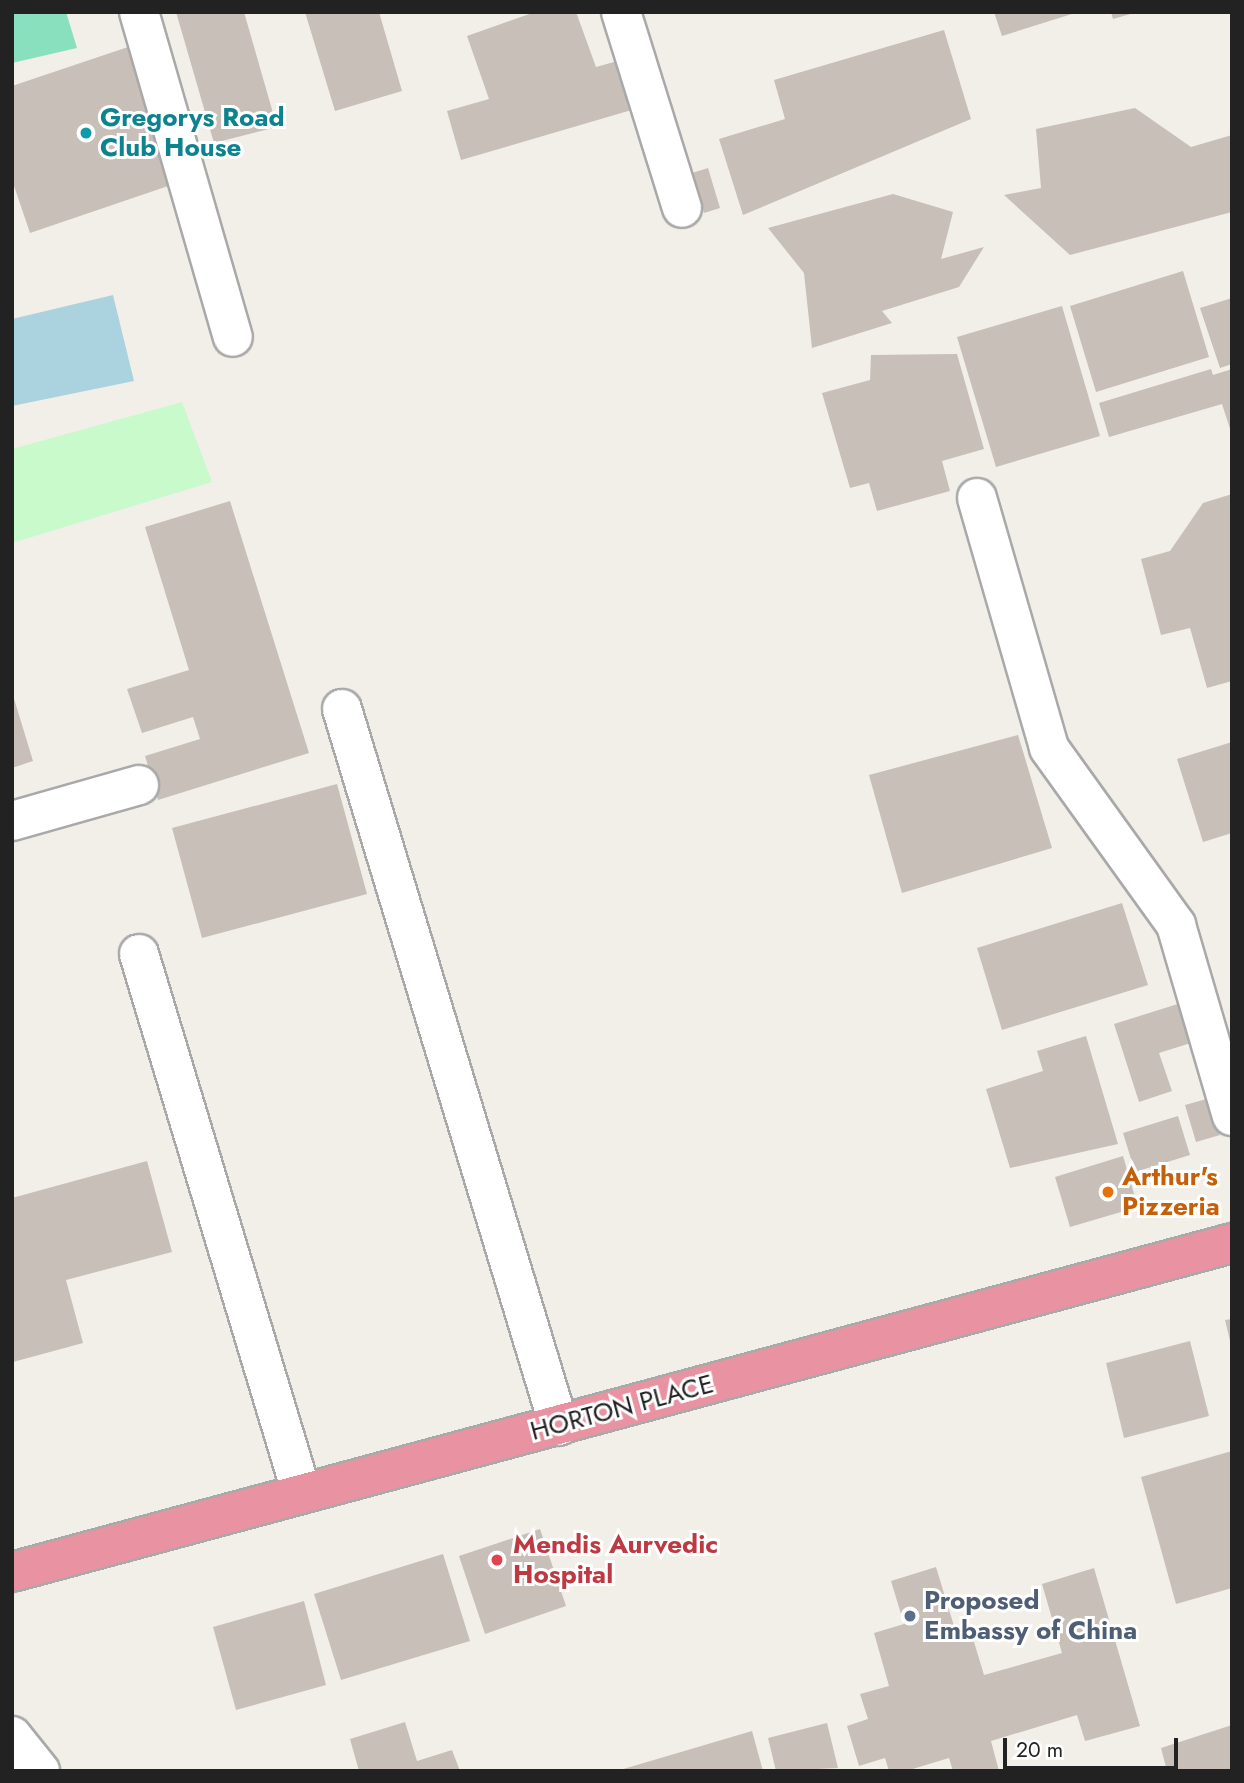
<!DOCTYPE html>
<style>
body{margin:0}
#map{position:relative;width:1244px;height:1783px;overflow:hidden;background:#f2efe9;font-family:Jost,sans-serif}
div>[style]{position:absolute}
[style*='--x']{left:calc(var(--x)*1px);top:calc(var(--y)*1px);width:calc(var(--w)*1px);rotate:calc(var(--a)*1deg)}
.park>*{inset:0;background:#c8facc}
.pitch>*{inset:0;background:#88e0be}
.water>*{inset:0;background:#aad3df}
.building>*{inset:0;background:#c7bfb8}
.roads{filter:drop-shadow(2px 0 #a9a9a9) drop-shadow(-2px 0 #a9a9a9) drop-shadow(0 2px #a9a9a9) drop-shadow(0 -2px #a9a9a9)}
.minor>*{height:38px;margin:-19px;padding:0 19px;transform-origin:19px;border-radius:19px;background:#fff}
.highway>*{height:38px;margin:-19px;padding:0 19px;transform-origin:19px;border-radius:19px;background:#e892a2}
.dots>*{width:19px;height:19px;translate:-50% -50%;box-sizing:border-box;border:4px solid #fff;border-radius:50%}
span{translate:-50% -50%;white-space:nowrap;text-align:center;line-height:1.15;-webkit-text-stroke:6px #fff;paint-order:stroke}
.culture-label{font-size:26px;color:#0d838f;font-weight:700}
.left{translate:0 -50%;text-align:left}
.food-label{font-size:26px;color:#c56008;font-weight:700}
.street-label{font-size:26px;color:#222}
.health-label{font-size:26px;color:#be3a42;font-weight:700}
.service-label{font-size:26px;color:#4e5e75;font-weight:700}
.frame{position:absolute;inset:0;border:14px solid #222;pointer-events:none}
.scale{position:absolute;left:1003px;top:1738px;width:175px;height:32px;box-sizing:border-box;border:4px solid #222;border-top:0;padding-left:9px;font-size:21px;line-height:24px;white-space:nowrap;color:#222;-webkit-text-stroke:5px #fff;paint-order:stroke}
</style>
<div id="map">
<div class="park">
<i style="clip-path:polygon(182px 402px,212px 482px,12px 543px,12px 449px)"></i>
</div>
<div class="pitch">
<i style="clip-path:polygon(12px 12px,66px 12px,77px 48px,12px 63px)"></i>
</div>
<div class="water">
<i style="clip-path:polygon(113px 295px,134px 381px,12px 406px,12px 319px)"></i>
</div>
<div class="building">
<i style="clip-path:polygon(176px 12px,244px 12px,277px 127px,214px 143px)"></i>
<i style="clip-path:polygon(305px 12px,379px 12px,402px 91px,335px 111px)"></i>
<i style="clip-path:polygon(535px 12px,576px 12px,596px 67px,621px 60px,635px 109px,461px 160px,447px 111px,489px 99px,467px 36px)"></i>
<i style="clip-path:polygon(994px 12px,1075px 12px,1075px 13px,1002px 36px)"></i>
<i style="clip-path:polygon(1111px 12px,1134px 12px,1134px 13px,1113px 19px)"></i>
<i style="clip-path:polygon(944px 30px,971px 119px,743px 215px,719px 139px,785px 119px,774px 80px)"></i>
<i style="clip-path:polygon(131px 46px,177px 183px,30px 233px,12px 180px,12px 86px)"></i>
<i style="clip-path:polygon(1135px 108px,1191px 147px,1232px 135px,1232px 212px,1070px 255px,1004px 195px,1041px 188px,1036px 129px)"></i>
<i style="clip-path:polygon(708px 168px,720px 208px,704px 213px,692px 173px)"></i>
<i style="clip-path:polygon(893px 194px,953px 212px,941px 259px,984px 247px,959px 287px,882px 311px,892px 323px,812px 348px,804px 273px,768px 228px)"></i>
<i style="clip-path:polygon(1183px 271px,1209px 357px,1096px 392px,1070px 306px)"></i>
<i style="clip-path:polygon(1232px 298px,1232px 364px,1220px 368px,1200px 308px)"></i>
<i style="clip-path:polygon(1062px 306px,1100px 436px,996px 467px,957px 337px)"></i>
<i style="clip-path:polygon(957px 354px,984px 449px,942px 461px,950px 491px,877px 511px,869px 483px,850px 488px,822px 393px,870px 380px,871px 355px)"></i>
<i style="clip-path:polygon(1211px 369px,1213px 375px,1232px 369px,1232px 435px,1222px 404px,1109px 437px,1099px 403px)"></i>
<i style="clip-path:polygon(1232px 494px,1232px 681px,1207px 688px,1190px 628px,1161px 635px,1141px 559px,1170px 551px,1203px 503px)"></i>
<i style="clip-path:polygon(230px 501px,309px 753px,158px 800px,145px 756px,200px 739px,193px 717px,142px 733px,127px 689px,189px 670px,145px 527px)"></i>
<i style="clip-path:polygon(12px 692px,33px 761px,12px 768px)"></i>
<i style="clip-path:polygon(1018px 735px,1052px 848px,902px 893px,869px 775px)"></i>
<i style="clip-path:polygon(1232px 742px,1232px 833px,1203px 842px,1177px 759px)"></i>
<i style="clip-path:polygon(337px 784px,367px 894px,202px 938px,172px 828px)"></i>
<i style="clip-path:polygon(1122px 903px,1148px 985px,1002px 1030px,977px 948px)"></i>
<i style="clip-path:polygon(1181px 1003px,1194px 1042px,1159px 1053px,1172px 1091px,1139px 1102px,1114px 1024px)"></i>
<i style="clip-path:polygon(1086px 1036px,1118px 1144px,1010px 1168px,986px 1089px,1043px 1071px,1037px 1051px)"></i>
<i style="clip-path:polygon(1210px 1098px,1220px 1135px,1196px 1142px,1185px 1105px)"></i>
<i style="clip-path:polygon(1178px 1116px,1190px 1155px,1135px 1172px,1123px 1133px)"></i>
<i style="clip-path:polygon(1123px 1156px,1138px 1207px,1070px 1227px,1055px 1177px)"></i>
<i style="clip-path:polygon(147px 1161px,172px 1252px,66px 1280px,83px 1343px,13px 1362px,12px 1198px)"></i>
<i style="clip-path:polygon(1232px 1319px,1232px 1345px,1231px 1345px,1225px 1320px)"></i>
<i style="clip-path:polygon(1190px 1341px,1209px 1416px,1124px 1438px,1106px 1363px)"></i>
<i style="clip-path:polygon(1232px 1451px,1232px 1588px,1176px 1604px,1141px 1477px)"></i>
<i style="clip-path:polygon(540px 1529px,566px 1606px,485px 1634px,459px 1556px)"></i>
<i style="clip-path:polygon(443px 1554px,470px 1641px,341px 1680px,314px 1594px)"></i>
<i style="clip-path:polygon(936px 1567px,954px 1626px,968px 1622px,984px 1675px,1062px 1653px,1042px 1584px,1094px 1568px,1140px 1726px,1085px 1741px,1077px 1715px,991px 1741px,999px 1771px,953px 1771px,949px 1758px,906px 1771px,889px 1771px,885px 1758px,859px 1766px,847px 1726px,868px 1719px,860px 1694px,889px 1686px,874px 1633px,904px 1624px,891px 1581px)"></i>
<i style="clip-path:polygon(304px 1601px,326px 1685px,236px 1710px,213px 1627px)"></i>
<i style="clip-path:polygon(405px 1722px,417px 1761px,452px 1750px,460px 1771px,359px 1771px,350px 1739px)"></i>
<i style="clip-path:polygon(827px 1723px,838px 1768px,776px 1771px,768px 1738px)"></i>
<i style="clip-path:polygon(1232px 1725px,1232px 1771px,1167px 1771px,1161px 1748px)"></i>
<i style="clip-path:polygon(752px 1731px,763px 1771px,620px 1771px,620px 1770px)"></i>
</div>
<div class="roads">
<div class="minor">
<i style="--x:139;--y:12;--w:338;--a:73.9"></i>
<i style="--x:621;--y:12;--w:205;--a:72.7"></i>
<i style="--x:977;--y:498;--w:260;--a:73.9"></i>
<i style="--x:1049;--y:748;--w:218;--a:54.3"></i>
<i style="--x:1176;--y:925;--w:199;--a:73.7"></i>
<i style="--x:342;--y:709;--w:749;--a:73.16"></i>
<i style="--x:12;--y:821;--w:132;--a:-15.8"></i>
<i style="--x:139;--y:954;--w:561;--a:73.21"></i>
<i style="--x:12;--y:1736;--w:45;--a:51.3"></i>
</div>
<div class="highway">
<i style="--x:12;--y:1572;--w:1264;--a:-15.09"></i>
</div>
</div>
<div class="dots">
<i style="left:86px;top:133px;background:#0f9aa8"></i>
<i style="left:1108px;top:1192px;background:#e8710a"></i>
<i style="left:497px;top:1560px;background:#e0444e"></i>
<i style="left:910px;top:1616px;background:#5c6f8a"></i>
</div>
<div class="culture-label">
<span class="left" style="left:100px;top:133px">Gregorys Road<br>Club House</span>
</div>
<div class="food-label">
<span class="left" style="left:1122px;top:1192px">Arthur's<br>Pizzeria</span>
</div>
<div class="street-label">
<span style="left:622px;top:1408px;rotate:-15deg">HORTON PLACE</span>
</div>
<div class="health-label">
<span class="left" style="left:513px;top:1560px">Mendis Aurvedic<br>Hospital</span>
</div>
<div class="service-label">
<span class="left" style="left:924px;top:1616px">Proposed<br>Embassy of China</span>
</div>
<div class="frame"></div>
<div class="scale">20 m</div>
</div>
